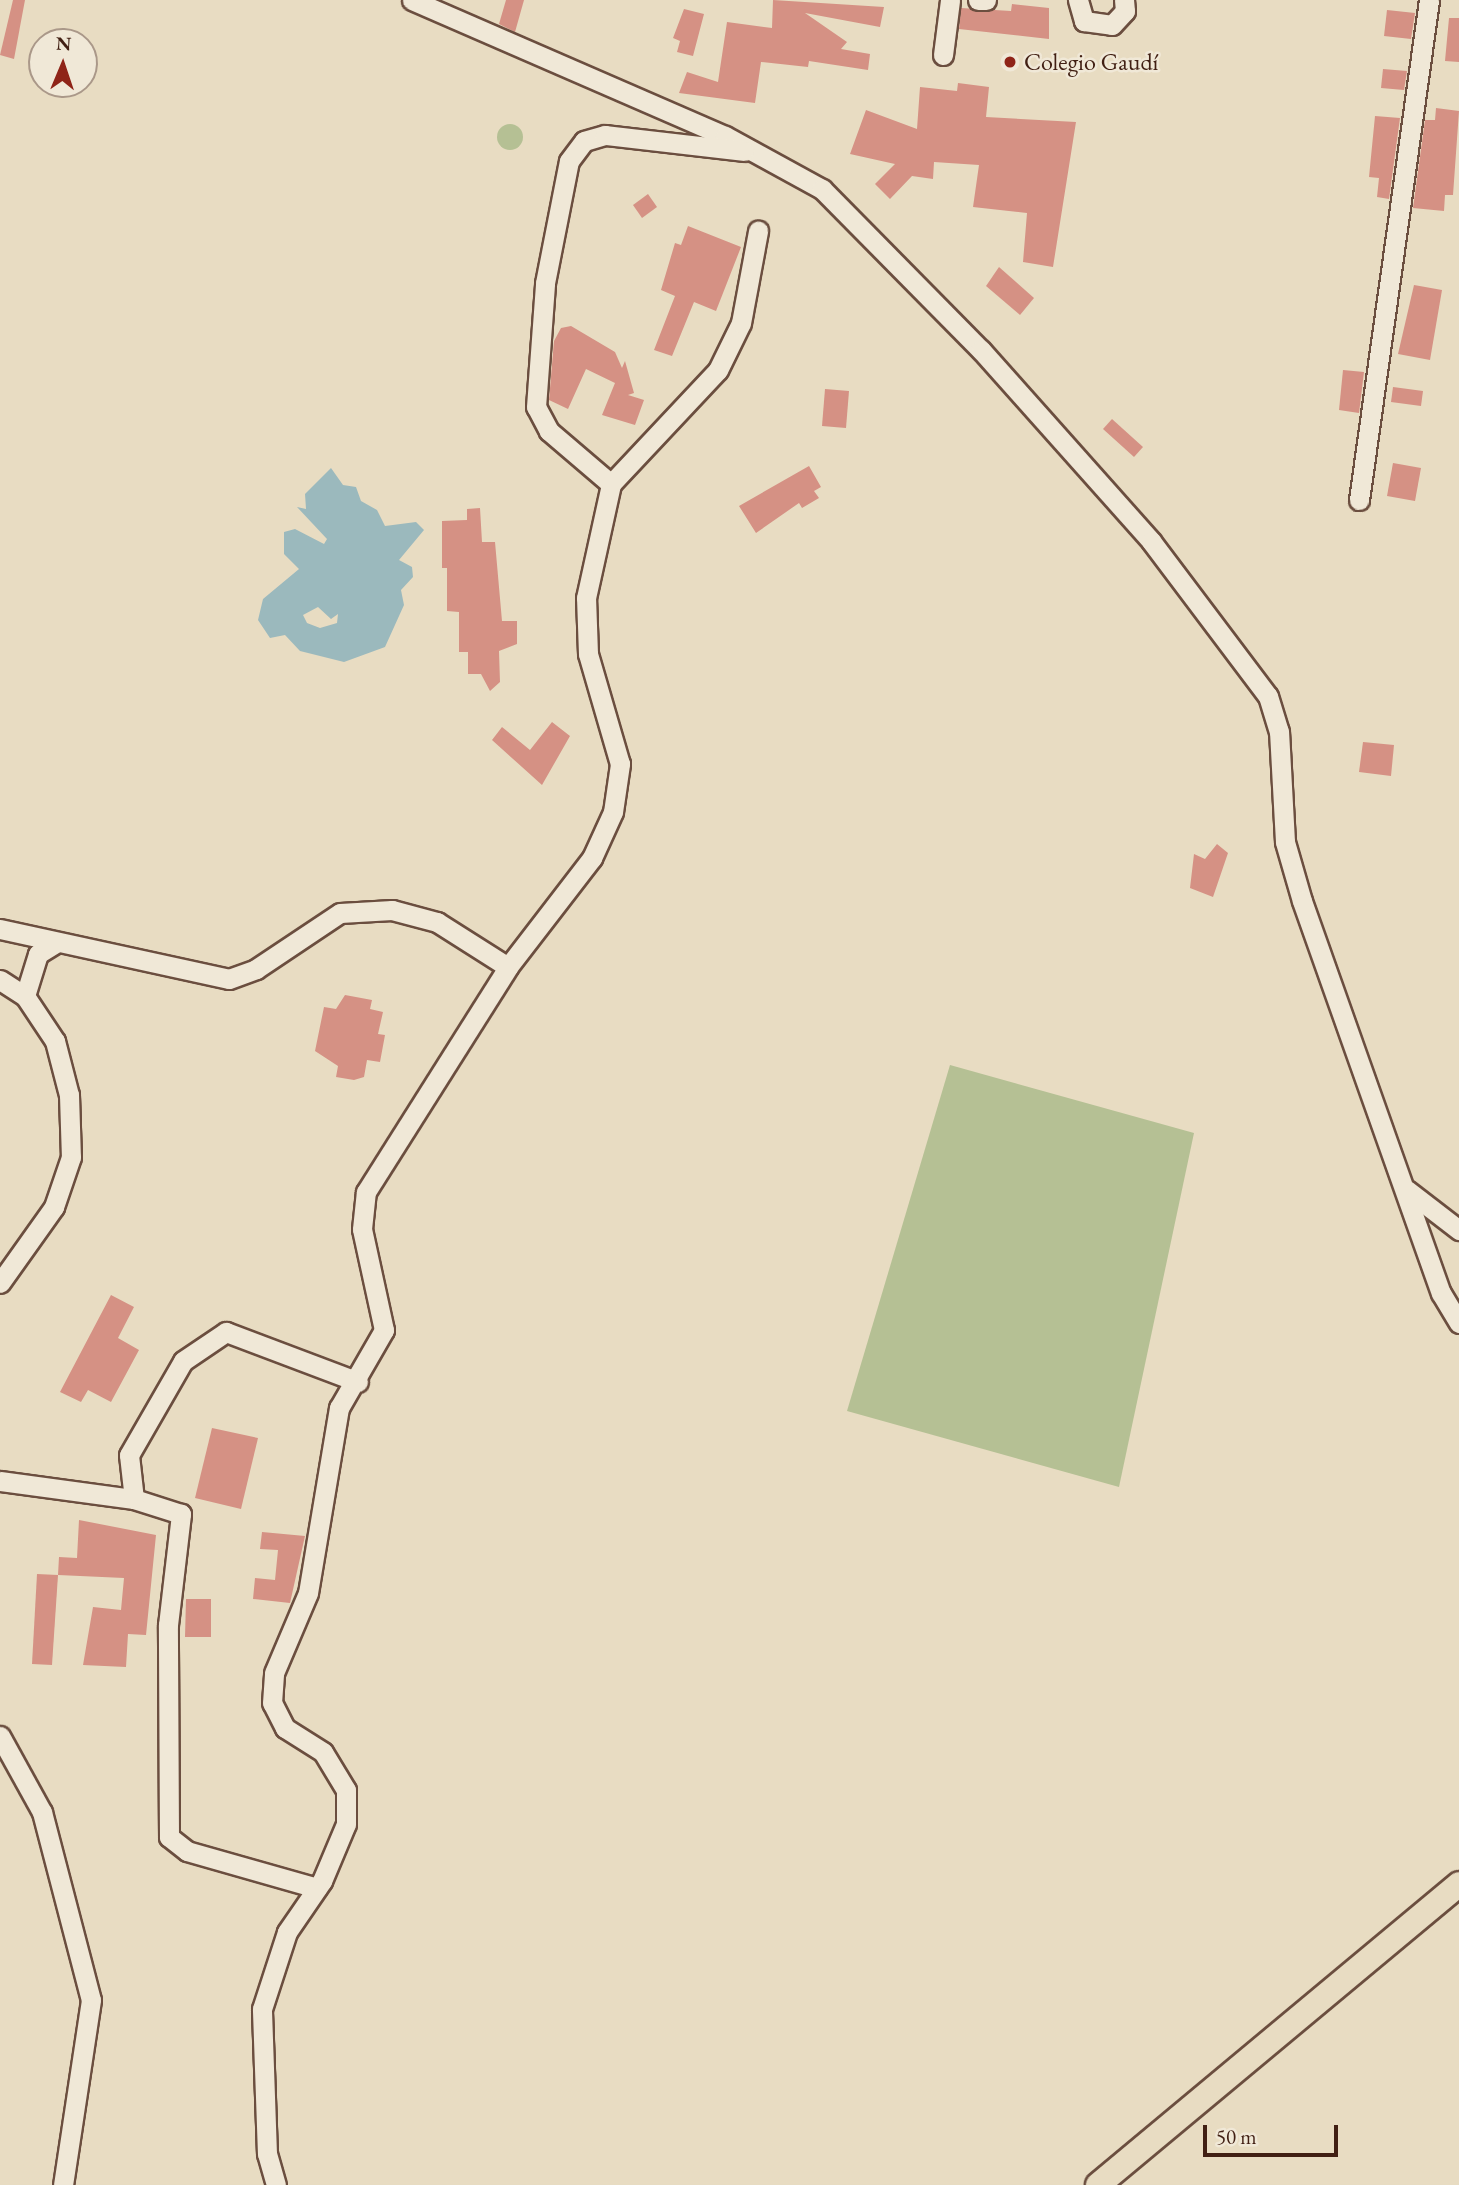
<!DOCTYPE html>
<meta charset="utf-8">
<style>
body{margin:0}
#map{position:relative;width:1459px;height:2185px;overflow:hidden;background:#e8dcc2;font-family:"EB Garamond",serif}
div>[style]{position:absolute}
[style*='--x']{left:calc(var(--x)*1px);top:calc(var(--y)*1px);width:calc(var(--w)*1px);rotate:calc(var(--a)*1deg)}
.green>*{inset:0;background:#b5c094}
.round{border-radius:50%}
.water>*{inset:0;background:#9bb9bd}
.building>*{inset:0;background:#d59184}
.roads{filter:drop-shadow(2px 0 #6b4e3f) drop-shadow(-2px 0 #6b4e3f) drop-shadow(0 2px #6b4e3f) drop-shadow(0 -2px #6b4e3f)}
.minor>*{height:19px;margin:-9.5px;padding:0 9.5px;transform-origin:9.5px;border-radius:9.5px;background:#f0e8d7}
.major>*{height:24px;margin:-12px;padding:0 12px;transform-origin:12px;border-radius:12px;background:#e8dcc2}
.dots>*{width:19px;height:19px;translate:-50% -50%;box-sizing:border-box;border:4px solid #f0e8d7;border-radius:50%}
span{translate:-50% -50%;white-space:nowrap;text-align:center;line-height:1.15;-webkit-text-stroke:5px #f0e8d7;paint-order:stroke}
.poi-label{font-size:24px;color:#411f13}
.left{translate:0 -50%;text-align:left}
.north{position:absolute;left:28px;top:28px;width:70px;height:70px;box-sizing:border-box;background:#f0e8d7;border:2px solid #aa9889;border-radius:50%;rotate:2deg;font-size:19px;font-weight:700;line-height:28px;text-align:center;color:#411f13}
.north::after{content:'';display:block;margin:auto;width:24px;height:32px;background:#8f2418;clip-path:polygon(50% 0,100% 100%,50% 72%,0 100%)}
.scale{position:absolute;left:1203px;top:2125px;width:135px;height:32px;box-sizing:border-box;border:4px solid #411f13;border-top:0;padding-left:9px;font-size:21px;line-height:24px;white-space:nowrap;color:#411f13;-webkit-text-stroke:5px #f0e8d7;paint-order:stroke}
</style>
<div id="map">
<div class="green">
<i class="round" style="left:497px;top:124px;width:26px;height:26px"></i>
<i style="clip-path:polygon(950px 1065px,1194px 1133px,1119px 1487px,847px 1411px)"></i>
</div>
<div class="water">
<i style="clip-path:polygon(evenodd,331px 468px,343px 485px,356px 487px,361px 501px,377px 510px,385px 526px,416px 522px,424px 530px,399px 560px,412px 567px,413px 577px,401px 590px,404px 605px,385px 647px,344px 662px,300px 651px,285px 635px,270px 638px,258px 620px,263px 599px,299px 569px,284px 554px,284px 532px,295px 529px,324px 544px,327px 539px,297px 507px,306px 509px,305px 494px,331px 468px,318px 607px,331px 619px,338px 614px,337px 623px,320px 628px,307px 623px,303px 615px,318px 607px)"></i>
</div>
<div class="building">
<i style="clip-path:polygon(13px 0,25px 0,14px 59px,0 55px)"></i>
<i style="clip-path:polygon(506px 0,524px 0,515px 32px,499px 24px)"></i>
<i style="clip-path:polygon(773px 0,884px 7px,880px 27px,805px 13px,847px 42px,841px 49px,870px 54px,868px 70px,809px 61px,808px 67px,761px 62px,755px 103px,679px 93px,687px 72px,718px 82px,727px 22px,772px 28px)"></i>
<i style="clip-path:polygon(1012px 4px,1049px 8px,1049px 39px,959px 29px,961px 8px,1011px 11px)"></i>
<i style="clip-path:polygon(684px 9px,704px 14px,693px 56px,677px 52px,680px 41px,673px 38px)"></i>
<i style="clip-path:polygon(1387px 10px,1415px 13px,1411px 39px,1384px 36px)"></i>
<i style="clip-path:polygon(1449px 18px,1459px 18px,1459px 62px,1445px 61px)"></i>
<i style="clip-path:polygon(1383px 69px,1407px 71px,1404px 90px,1381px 88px)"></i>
<i style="clip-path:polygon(958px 83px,989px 87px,986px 117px,1076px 122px,1053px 267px,1023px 262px,1027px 213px,973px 207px,979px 165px,934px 162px,933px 179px,912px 176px,890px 199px,875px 184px,895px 164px,850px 154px,866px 110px,917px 129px,920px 87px,957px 91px)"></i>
<i style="clip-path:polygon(1436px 108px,1459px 111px,1453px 195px,1445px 195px,1444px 211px,1413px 208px,1425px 120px,1435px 120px)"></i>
<i style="clip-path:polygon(1375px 116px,1400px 118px,1389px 199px,1377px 197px,1379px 178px,1369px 177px)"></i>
<i style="clip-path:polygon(648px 194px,657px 207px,642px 218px,633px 205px)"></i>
<i style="clip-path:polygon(688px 226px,741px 247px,716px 311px,694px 302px,672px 356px,654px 350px,675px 296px,661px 290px,675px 243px,681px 245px)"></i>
<i style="clip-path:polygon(999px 267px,1034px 298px,1020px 315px,986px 286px)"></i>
<i style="clip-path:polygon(1414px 285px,1442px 290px,1430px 360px,1398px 354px)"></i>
<i style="clip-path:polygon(571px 326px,615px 352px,622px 368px,625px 361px,634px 393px,628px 395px,644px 400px,635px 425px,602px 415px,615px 383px,586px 369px,568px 409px,549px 400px,554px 341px,561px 328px)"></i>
<i style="clip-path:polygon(1343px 370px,1364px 372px,1359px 413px,1339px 410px)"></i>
<i style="clip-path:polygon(1393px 387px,1423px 391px,1421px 406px,1391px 402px)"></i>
<i style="clip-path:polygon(825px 389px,849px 391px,846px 428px,822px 426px)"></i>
<i style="clip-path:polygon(1112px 419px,1143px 447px,1134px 457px,1103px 429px)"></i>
<i style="clip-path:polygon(1393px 463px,1421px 468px,1415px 501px,1387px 496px)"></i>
<i style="clip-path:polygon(809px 466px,821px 487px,814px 491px,819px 498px,802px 508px,799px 503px,756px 533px,739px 506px)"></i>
<i style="clip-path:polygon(480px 508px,482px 542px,495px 542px,502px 621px,517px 621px,517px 644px,499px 651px,500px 682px,490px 691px,481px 674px,468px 674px,468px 652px,459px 652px,459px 612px,447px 611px,447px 568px,442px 568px,442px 521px,467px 520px,467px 509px)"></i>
<i style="clip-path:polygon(552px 722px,570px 736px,542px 785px,492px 740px,502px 727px,530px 750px)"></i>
<i style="clip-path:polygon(1363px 742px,1394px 745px,1391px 776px,1359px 772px)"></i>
<i style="clip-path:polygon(1217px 844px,1228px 853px,1213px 897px,1190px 888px,1194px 854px,1205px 859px)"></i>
<i style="clip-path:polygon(345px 995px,372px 1000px,370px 1009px,383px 1012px,378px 1034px,385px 1035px,380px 1062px,367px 1060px,364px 1077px,354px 1080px,336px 1077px,338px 1066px,315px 1051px,324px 1007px,336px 1009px)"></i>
<i style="clip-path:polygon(111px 1295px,134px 1307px,118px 1338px,139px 1350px,111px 1402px,88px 1390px,81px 1402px,60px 1392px)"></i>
<i style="clip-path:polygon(212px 1428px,258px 1438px,241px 1509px,195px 1498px)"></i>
<i style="clip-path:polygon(79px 1520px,156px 1535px,146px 1635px,128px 1634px,126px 1667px,83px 1665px,93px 1607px,121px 1610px,124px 1578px,58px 1575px,59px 1557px,77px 1558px)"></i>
<i style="clip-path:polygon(262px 1532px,305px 1536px,290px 1603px,253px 1599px,255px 1578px,275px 1580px,278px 1550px,260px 1549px)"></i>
<i style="clip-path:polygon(37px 1574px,58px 1575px,52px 1665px,32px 1664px)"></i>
<i style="clip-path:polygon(186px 1599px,211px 1599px,211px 1637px,185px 1637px)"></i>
</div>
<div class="roads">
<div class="minor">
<i style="--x:412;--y:0;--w:341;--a:23.5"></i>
<i style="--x:725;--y:136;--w:111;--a:28.7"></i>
<i style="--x:822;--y:189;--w:226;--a:45.4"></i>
<i style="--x:981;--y:350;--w:256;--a:48.3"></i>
<i style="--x:1151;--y:541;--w:194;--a:53"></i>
<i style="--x:1268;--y:696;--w:37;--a:73"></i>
<i style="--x:1279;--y:731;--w:111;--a:86.9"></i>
<i style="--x:1285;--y:842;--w:61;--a:73.9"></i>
<i style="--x:1302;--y:901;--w:416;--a:70.5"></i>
<i style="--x:1441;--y:1293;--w:35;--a:59"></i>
<i style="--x:978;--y:0;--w:8;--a:0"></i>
<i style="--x:1078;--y:0;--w:22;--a:74"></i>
<i style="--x:1084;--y:21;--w:28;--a:8"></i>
<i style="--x:1112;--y:25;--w:19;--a:-47"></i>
<i style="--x:1125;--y:11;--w:11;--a:-95"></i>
<i style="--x:943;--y:55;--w:55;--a:-82.7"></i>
<i style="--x:611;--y:484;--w:82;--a:-139.5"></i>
<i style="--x:549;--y:431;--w:27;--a:-118"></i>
<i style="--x:536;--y:407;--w:124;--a:-85.8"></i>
<i style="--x:545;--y:283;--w:124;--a:-78.9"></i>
<i style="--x:569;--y:161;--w:25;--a:-53"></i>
<i style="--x:584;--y:141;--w:22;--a:-16"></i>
<i style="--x:605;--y:135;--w:140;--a:6.6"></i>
<i style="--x:1359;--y:500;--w:505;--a:-82.03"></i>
<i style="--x:0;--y:929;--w:234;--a:12.3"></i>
<i style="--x:229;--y:979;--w:29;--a:-20"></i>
<i style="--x:256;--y:969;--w:101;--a:-33.7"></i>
<i style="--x:340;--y:913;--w:52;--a:-3.3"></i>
<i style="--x:392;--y:910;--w:47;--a:14.9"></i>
<i style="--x:437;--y:922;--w:84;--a:32.4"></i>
<i style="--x:0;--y:980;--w:30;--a:33"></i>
<i style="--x:25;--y:996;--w:54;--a:56.3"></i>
<i style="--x:55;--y:1041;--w:56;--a:75.5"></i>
<i style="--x:69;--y:1095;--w:62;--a:88.2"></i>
<i style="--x:71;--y:1157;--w:53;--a:108.8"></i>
<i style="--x:54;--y:1207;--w:93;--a:125.4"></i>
<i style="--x:25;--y:996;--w:44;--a:-72.8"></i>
<i style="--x:38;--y:954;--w:22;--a:-32"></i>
<i style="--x:1407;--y:1190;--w:66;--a:37.6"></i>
<i style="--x:0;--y:1481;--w:135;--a:7.7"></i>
<i style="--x:0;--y:1736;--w:87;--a:61.1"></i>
<i style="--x:42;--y:1812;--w:194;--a:75.4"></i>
<i style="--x:91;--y:2000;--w:187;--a:98.6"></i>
<i style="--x:317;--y:1888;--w:135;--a:-164.1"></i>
<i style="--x:187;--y:1851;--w:23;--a:-142"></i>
<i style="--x:169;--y:1837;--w:212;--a:-90.3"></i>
<i style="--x:168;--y:1625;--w:112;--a:-83.3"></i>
<i style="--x:181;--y:1514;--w:49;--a:-162.3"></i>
<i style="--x:134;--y:1499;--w:44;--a:-96.5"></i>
<i style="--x:129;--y:1455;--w:108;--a:-60.1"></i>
<i style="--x:183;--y:1361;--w:52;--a:-34"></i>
<i style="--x:226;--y:1332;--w:141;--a:20.7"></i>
<i style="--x:276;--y:2185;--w:32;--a:-106"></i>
<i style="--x:267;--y:2154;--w:145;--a:-92"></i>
<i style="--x:262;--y:2009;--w:81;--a:-72"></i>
<i style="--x:287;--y:1932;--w:62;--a:-55.5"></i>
<i style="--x:322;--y:1881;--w:62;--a:-67.2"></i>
<i style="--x:346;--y:1824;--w:34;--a:-90"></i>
<i style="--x:346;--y:1790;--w:44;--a:-121.2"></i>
<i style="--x:323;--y:1752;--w:45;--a:-147.7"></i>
<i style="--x:285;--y:1728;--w:28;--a:-117"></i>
<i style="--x:272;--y:1703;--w:30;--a:-86"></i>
<i style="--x:274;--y:1673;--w:87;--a:-67"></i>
<i style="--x:308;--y:1593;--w:188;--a:-80.5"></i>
<i style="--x:339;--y:1408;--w:90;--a:-60"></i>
<i style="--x:384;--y:1330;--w:103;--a:-102.3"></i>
<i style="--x:362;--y:1229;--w:37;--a:-84"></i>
<i style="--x:366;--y:1192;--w:266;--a:-57.7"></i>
<i style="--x:508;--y:967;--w:138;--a:-52.4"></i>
<i style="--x:592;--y:858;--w:51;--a:-65.5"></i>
<i style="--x:613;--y:812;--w:49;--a:-81.7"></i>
<i style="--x:620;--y:764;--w:115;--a:-106.2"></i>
<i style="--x:588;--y:654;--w:56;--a:-92"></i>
<i style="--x:586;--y:598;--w:117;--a:-77.6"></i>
<i style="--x:611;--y:484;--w:156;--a:-46.8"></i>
<i style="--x:718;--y:370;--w:52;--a:-63.9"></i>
<i style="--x:741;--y:323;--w:94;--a:-79.5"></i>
</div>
<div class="major">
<i style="--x:1098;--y:2185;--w:470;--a:-39.8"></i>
</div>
</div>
<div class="dots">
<i style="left:1010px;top:62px;background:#8f2418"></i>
</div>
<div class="poi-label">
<span class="left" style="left:1024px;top:62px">Colegio Gaudí</span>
</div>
<div class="north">N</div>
<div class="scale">50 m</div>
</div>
